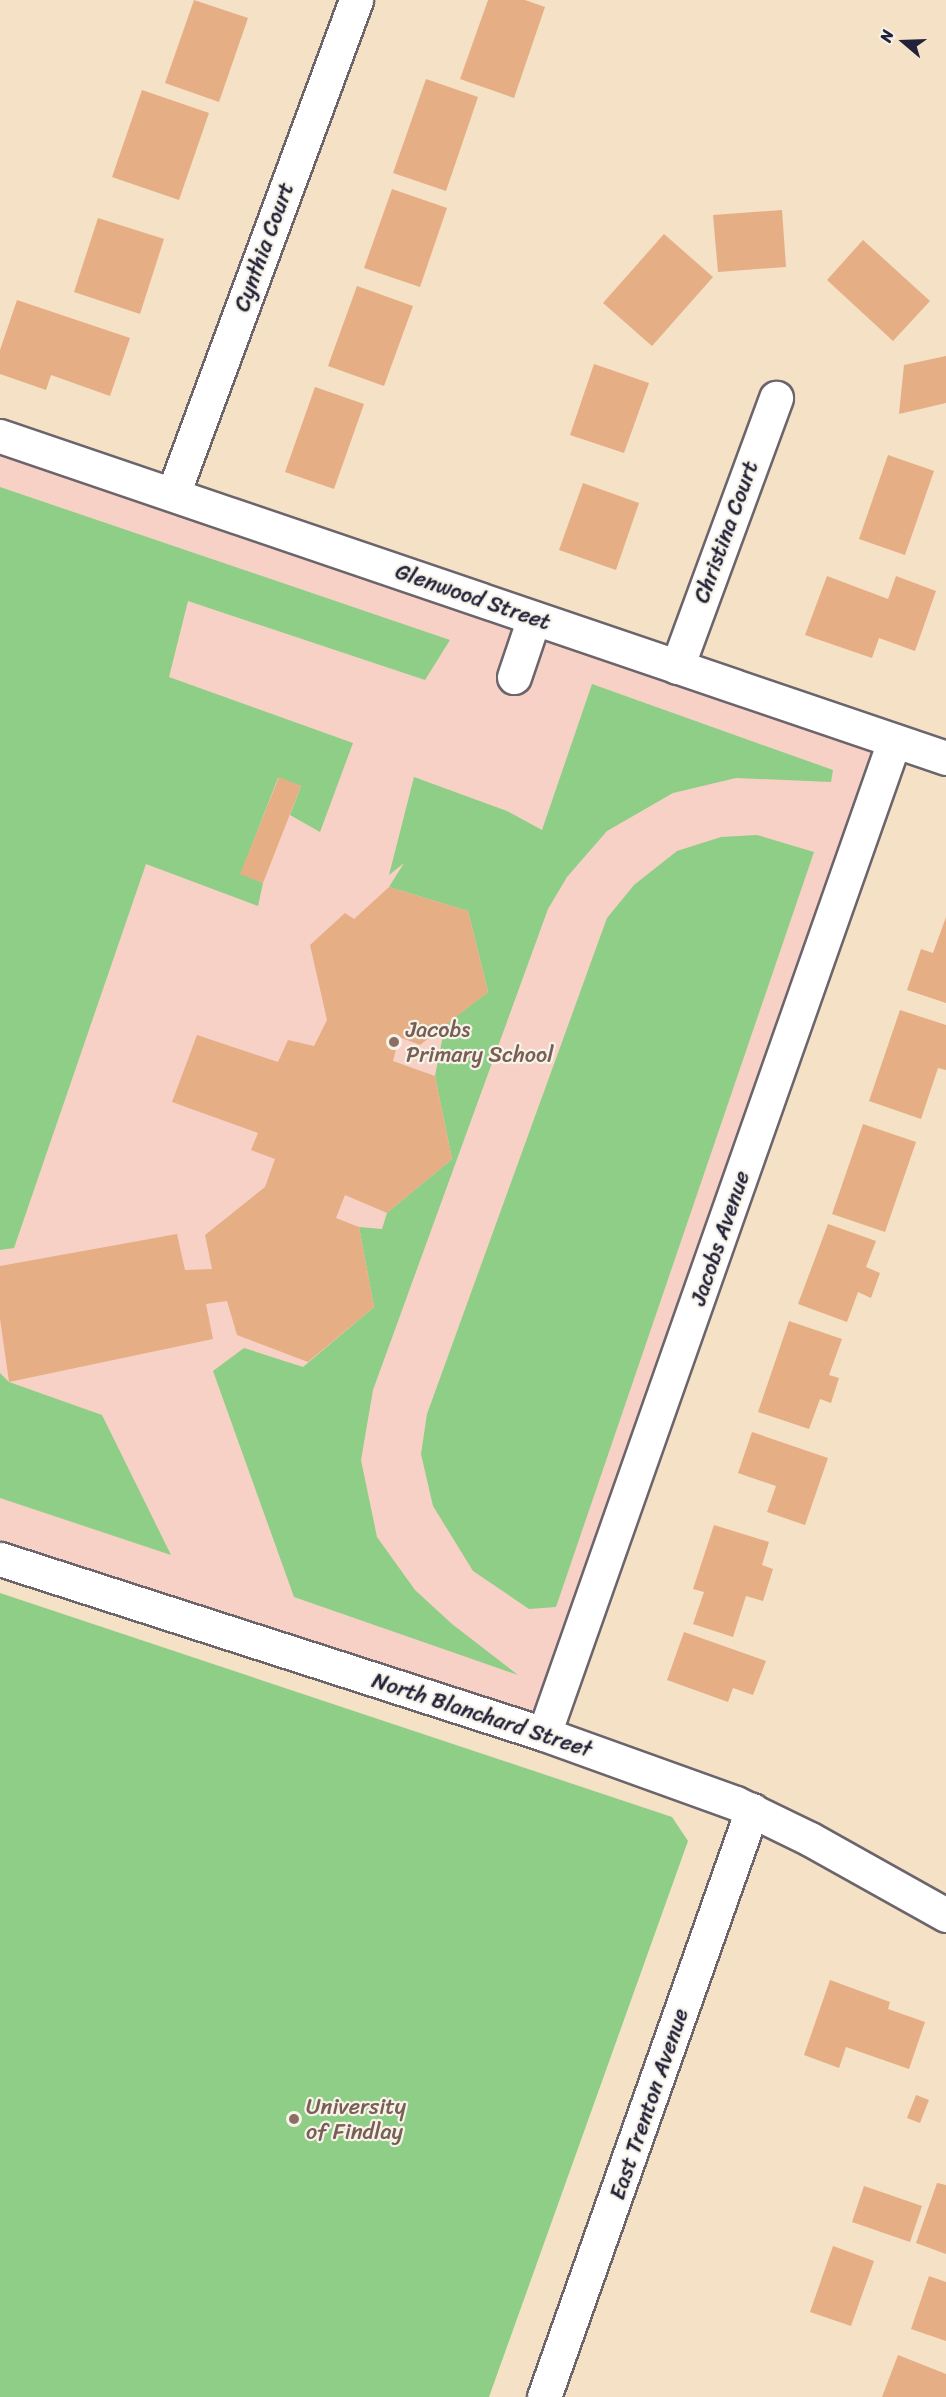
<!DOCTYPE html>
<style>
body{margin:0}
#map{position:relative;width:946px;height:2397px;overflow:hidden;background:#f4e1c6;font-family:Sriracha,sans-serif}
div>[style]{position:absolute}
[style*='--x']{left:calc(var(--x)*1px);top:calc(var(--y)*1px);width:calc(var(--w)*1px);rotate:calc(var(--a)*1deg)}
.built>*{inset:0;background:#f7d1c6}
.green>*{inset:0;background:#8ece86}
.building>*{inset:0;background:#e6ae85}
.roads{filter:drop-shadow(2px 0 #6c656c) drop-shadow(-2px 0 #6c656c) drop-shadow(0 2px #6c656c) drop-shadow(0 -2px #6c656c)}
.minor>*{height:33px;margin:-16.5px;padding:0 16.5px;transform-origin:16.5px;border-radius:16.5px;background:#fff}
.dots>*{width:16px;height:16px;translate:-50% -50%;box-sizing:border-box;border:3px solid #f7f3e8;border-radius:50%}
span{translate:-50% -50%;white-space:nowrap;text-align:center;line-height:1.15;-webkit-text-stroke:4.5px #f7f3e8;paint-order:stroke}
.street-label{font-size:22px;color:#22223b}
.education-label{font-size:22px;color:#785e54}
.left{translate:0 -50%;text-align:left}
.north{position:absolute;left:874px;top:12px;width:60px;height:60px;-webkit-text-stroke:4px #f7f3e8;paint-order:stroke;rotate:289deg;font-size:16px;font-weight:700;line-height:24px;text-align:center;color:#22223b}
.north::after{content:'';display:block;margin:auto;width:21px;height:27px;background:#22223b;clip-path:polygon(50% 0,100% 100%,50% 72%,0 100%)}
</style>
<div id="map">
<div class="built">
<i style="clip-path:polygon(0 436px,894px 741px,544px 1734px,0 1559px)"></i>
</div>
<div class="green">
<i style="clip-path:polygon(0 487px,450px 640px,425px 680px,188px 601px,169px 677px,353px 743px,320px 832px,290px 815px,301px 786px,278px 778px,241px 873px,263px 883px,258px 906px,146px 864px,14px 1248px,0 1250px)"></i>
<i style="clip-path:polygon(592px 684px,833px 770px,831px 782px,736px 778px,673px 793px,607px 831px,567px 877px,548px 909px,373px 1390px,361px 1460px,377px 1537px,415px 1590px,452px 1624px,518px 1675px,294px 1597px,213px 1371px,244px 1348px,303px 1367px,374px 1307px,359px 1227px,382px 1229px,387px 1213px,452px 1159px,435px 1076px,445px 1025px,488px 992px,468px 911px,389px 887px,404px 863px,389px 875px,414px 777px,507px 811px,542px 830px)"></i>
<i style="clip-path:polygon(757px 835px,814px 852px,556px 1607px,529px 1609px,473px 1571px,433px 1506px,421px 1454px,427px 1414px,607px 918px,634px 885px,677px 851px,721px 837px)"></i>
<i style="clip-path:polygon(0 1373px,9px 1382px,102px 1415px,171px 1555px,0 1498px)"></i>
<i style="clip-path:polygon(0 1593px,672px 1817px,688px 1841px,489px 2397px,0 2397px)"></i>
</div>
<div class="building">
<i style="clip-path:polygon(194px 0,248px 18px,219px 102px,165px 83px)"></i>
<i style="clip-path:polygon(488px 0,525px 0,545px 7px,514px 98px,460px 79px)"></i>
<i style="clip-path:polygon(426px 79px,478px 97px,446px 191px,393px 173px)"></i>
<i style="clip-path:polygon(142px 90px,209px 113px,179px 200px,112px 177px)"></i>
<i style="clip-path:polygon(392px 189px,447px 208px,420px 287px,364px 268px)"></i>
<i style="clip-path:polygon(782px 210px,786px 267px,718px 272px,713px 215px)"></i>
<i style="clip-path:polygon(98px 218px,164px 239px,140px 314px,74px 292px)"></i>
<i style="clip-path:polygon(664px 234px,713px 277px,652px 346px,603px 303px)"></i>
<i style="clip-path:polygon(863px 240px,930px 301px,893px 341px,827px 280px)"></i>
<i style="clip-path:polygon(357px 286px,413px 306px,384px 386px,328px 366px)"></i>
<i style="clip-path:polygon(17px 300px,130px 338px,110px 396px,51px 375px,46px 390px,0 374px,0 350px)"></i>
<i style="clip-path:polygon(946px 356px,946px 403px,899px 414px,904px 365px)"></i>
<i style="clip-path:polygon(594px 364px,649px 383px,624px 453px,570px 435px)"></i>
<i style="clip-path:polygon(315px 387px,364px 404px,334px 489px,285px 472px)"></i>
<i style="clip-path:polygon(888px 455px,934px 471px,905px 555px,859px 539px)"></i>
<i style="clip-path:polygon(583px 483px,639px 503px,616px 570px,559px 550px)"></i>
<i style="clip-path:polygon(827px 576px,888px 599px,896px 576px,936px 591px,915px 651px,879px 638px,872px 658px,805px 635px)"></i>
<i style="clip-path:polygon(279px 777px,301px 786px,263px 883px,240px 874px)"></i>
<i style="clip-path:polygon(389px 887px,468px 911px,488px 992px,420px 1045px,399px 1037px,393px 1061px,435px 1076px,452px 1159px,387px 1213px,345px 1195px,336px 1218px,359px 1227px,374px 1307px,308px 1362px,237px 1335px,227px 1301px,206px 1304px,213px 1339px,9px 1382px,0 1319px,0 1266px,177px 1234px,185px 1270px,212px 1269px,205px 1235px,265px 1187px,275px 1159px,251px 1150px,258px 1133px,172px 1102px,197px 1035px,278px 1062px,288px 1040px,314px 1046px,327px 1020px,310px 945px,345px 913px,354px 919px)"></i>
<i style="clip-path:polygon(946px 917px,946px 1003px,907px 990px,921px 949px,933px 953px)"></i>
<i style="clip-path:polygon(900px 1010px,946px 1025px,946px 1070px,938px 1068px,921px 1119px,869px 1101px)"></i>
<i style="clip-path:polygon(863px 1124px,916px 1142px,885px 1232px,832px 1214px)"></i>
<i style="clip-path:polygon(828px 1224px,876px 1241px,866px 1267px,880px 1273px,871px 1298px,858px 1292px,847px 1322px,798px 1304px)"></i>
<i style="clip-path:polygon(789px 1321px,842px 1339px,829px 1375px,839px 1378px,831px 1403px,820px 1399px,809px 1429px,758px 1412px)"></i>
<i style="clip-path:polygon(752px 1432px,828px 1458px,805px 1525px,767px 1512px,776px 1486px,738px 1473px)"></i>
<i style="clip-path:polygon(714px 1525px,769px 1542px,762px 1565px,773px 1569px,763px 1601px,746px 1596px,733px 1637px,693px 1624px,704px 1592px,693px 1589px)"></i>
<i style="clip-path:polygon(684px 1632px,766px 1661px,753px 1695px,733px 1688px,728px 1702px,667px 1680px)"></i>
<i style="clip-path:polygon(830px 1980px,890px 2002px,888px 2009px,925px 2022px,909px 2069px,846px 2047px,839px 2068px,804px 2055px)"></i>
<i style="clip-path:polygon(916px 2095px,929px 2100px,920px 2123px,907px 2118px)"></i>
<i style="clip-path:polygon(937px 2183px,946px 2185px,946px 2254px,916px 2243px)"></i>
<i style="clip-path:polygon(864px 2186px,922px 2206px,910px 2242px,852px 2222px)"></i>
<i style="clip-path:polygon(833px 2246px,874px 2261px,851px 2326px,810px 2312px)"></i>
<i style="clip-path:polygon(929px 2276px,946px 2282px,946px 2341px,911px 2329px)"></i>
<i style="clip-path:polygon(898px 2355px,946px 2374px,946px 2397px,882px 2397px)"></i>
</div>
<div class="roads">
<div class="minor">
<i style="--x:0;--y:436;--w:999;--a:18.8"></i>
<i style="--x:173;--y:494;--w:527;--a:-69.67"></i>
<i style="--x:677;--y:667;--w:287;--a:-69.8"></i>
<i style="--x:514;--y:677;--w:62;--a:-71.3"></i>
<i style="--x:0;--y:1559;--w:571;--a:17.83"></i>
<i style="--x:544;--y:1734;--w:204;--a:19.8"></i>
<i style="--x:736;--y:1803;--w:82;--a:25.9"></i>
<i style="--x:810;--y:1839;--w:156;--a:29.2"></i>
<i style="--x:544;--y:1734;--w:1053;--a:-70.58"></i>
<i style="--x:544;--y:2397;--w:623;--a:-70.49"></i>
</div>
</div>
<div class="dots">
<i style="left:394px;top:1042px;background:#8d6e63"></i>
<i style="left:294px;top:2119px;background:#8d6e63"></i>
</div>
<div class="street-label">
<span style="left:264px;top:247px;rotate:-70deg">Cynthia Court</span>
<span style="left:726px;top:532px;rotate:-70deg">Christina Court</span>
<span style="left:473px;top:597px;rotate:19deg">Glenwood Street</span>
<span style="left:720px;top:1238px;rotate:-71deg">Jacobs Avenue</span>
<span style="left:482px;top:1715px;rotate:18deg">North Blanchard Street</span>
<span style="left:649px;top:2104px;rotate:-71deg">East Trenton Avenue</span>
</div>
<div class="education-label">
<span class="left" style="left:406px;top:1042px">Jacobs<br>Primary School</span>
<span class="left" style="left:306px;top:2119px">University<br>of Findlay</span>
</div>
<div class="north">N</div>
</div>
